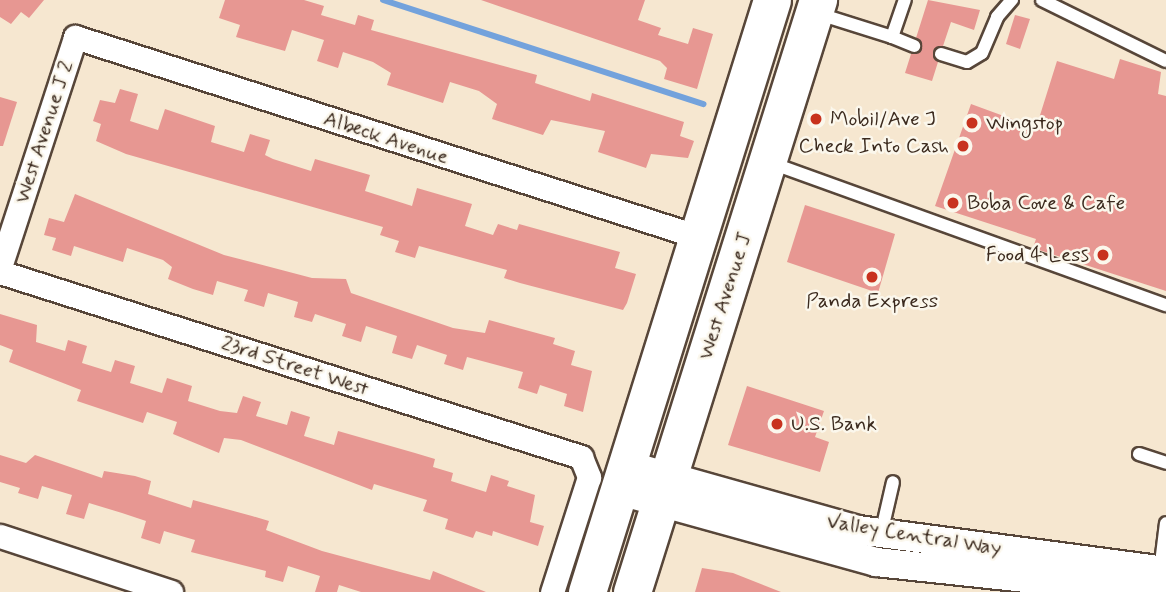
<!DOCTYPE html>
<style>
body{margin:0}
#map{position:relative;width:1166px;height:592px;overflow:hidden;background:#f6e7d0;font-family:Mynerve,sans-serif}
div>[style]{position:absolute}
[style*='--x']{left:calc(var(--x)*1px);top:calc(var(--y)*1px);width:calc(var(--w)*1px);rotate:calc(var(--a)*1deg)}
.stream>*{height:6px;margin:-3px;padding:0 3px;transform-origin:3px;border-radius:3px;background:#73a2dc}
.building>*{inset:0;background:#e79792}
.roads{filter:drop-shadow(2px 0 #574639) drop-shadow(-2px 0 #574639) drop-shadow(0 2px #574639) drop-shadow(0 -2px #574639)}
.service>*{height:12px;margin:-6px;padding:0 6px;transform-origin:6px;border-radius:6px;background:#fff}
.minor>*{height:23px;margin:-11.5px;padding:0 11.5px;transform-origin:11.5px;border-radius:11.5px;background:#fff}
.tertiary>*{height:28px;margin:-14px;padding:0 14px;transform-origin:14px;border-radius:14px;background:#fff}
.primary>*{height:37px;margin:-18.5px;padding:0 18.5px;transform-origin:18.5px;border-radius:18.5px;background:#fff}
.dots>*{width:19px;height:19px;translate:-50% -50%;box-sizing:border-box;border:4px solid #fbf7ec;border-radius:50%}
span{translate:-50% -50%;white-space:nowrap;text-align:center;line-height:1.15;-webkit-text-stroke:5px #fbf7ec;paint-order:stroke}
.poi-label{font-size:21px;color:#3b2a1e}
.left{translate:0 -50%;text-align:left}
.right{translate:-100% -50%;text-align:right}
.street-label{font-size:21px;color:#3b2a1e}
</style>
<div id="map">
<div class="stream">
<i style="--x:383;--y:0;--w:337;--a:18"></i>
</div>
<div class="building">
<i style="clip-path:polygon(0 0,44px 0,29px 18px,21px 12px,11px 24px,0 17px)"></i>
<i style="clip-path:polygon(225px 0,304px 0,324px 6px,321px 15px,355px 25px,358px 15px,374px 20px,371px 30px,537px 75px,535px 83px,590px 101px,592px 93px,684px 122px,680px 136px,694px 141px,688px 158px,651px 154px,646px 168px,598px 152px,605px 131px,551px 120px,543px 135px,492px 119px,497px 104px,479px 91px,450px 82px,443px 103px,387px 85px,391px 73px,373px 62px,343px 52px,338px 68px,317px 61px,324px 40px,292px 30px,285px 51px,236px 37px,240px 25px,219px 18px)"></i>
<i style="clip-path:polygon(481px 0,645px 0,638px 20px,661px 28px,658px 35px,688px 44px,693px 28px,713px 34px,697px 89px,664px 79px,667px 68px,660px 61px)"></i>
<i style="clip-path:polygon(928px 0,980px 10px,974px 30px,951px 22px,943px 46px,933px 51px,938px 62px,932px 81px,905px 73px,911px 54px,922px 49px,916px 38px)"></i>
<i style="clip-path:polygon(1015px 15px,1030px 19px,1020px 49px,1006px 44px)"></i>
<i style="clip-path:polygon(1120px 59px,1161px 72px,1158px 94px,1166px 96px,1166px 291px,1033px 248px,1036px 239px,935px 206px,971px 104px,1036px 128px,1057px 61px,1114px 79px)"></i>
<i style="clip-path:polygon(120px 89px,138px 94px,130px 121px,158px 130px,165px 109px,215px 126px,211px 142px,244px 152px,250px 134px,270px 140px,265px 155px,273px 159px,311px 171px,315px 159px,370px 175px,365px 191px,412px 206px,417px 188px,472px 204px,465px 226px,493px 235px,498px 224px,517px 230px,519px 224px,620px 252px,615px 268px,636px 274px,627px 303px,623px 310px,520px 283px,504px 278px,507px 270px,419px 246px,415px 258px,395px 252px,399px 241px,380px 235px,383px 227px,126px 154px,96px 141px,101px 124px,93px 121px,100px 100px,115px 103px)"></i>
<i style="clip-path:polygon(0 97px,17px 102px,3px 146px,0 146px)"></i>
<i style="clip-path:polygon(75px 194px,224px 255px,312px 278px,346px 279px,351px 293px,453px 328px,485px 333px,489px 320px,555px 338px,553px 344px,575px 351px,571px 365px,592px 371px,583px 412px,564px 406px,567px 394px,540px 385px,537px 394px,518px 388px,523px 372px,467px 357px,463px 370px,444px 364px,447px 355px,417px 345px,412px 359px,392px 353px,397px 336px,366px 326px,361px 342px,342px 336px,346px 324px,315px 314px,312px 322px,294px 317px,298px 302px,268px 293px,264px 307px,244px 301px,248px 290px,217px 281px,213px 295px,193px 289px,168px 279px,172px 267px,163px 260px,127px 248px,123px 262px,74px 246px,71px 256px,52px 250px,56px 238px,44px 235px,49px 218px,64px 222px)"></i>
<i style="clip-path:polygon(805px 205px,895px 234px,878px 293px,787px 262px)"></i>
<i style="clip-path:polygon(0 314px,37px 325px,36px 342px,65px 351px,68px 340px,87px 346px,82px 363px,111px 372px,115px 360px,135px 366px,130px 383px,162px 393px,167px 378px,192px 386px,188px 401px,220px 411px,237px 413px,243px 396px,261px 402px,256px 416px,287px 425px,291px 411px,310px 417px,304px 436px,334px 445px,338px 431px,415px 453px,435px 459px,433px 467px,453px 473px,451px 481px,486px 492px,491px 475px,509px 481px,507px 486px,535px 495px,530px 522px,544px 526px,538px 546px,493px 531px,492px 536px,476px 531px,473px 538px,445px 529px,448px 519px,423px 511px,427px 500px,374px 484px,372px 490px,241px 440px,224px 438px,219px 453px,173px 434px,177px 422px,147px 412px,143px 423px,77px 401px,81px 390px,9px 362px,13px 350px,0 345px)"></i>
<i style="clip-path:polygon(747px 386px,824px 411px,815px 437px,829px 442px,820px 472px,728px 445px)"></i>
<i style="clip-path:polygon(0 455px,26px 463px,35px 455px,102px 478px,104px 471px,135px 476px,151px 481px,148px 494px,191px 508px,193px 500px,252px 516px,269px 521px,266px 530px,322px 551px,430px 580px,433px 571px,486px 592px,361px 592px,339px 585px,337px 592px,315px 592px,320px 576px,288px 566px,283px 582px,265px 577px,266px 571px,191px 552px,195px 540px,164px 531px,160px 544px,141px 538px,146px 521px,122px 513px,89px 503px,84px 519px,66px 514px,72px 495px,42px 486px,38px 499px,18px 493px,20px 488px,0 482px)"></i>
<i style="clip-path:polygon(702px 568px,733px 573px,781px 592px,695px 592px)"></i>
</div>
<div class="roads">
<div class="service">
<i style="--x:1042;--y:0;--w:138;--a:26.2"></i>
<i style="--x:816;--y:13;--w:80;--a:17.5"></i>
<i style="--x:892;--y:37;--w:39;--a:-71"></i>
<i style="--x:892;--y:37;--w:24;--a:22"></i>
<i style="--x:941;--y:54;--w:27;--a:17"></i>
<i style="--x:967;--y:62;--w:17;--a:-31"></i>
<i style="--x:982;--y:53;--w:39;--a:-67"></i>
<i style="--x:997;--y:17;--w:23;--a:-49"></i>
<i style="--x:771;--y:163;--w:420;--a:19.8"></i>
<i style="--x:1139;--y:454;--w:28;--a:18"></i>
<i style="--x:881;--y:534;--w:53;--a:-77"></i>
<i style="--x:1160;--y:571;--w:48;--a:-82.9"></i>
</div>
<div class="minor">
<i style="--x:0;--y:267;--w:242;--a:-71.9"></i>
<i style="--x:75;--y:37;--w:655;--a:17.77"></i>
<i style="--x:0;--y:272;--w:610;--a:17.66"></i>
<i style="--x:581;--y:457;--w:22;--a:68"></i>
<i style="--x:589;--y:477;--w:121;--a:107.8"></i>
<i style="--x:0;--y:536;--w:180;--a:18.1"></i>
</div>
<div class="tertiary">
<i style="--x:627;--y:465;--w:240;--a:15.7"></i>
<i style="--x:858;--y:530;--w:311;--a:7.6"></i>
<i style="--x:620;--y:491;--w:266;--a:15.5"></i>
<i style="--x:876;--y:562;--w:282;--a:6.1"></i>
</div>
<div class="primary">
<i style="--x:587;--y:592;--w:620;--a:-72.65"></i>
<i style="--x:632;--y:592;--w:621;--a:-72.56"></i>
</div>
</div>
<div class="dots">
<i style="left:816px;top:119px;background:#c8321e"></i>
<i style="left:972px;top:123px;background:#c8321e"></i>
<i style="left:963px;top:146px;background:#c8321e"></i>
<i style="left:953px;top:203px;background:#c8321e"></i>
<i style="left:1103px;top:255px;background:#c8321e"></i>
<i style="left:872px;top:277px;background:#c8321e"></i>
<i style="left:777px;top:424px;background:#c8321e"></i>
</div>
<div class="poi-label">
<span class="left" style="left:830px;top:119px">Mobil/Ave J</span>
<span class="left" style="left:986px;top:123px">Wingstop</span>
<span class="right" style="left:949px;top:146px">Check Into Cash</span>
<span class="left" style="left:967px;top:203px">Boba Cove &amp; Cafe</span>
<span class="right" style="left:1089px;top:255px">Food 4 Less</span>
<span style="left:872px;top:301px">Panda Express</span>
<span class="left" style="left:791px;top:424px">U.S. Bank</span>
</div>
<div class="street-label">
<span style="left:44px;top:132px;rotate:-72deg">West Avenue J 2</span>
<span style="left:386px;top:138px;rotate:18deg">Albeck Avenue</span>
<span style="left:725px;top:296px;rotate:-72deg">West Avenue J</span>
<span style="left:295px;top:366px;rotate:18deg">23rd Street West</span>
<span style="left:914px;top:535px;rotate:9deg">Valley Central Way</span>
</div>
</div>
